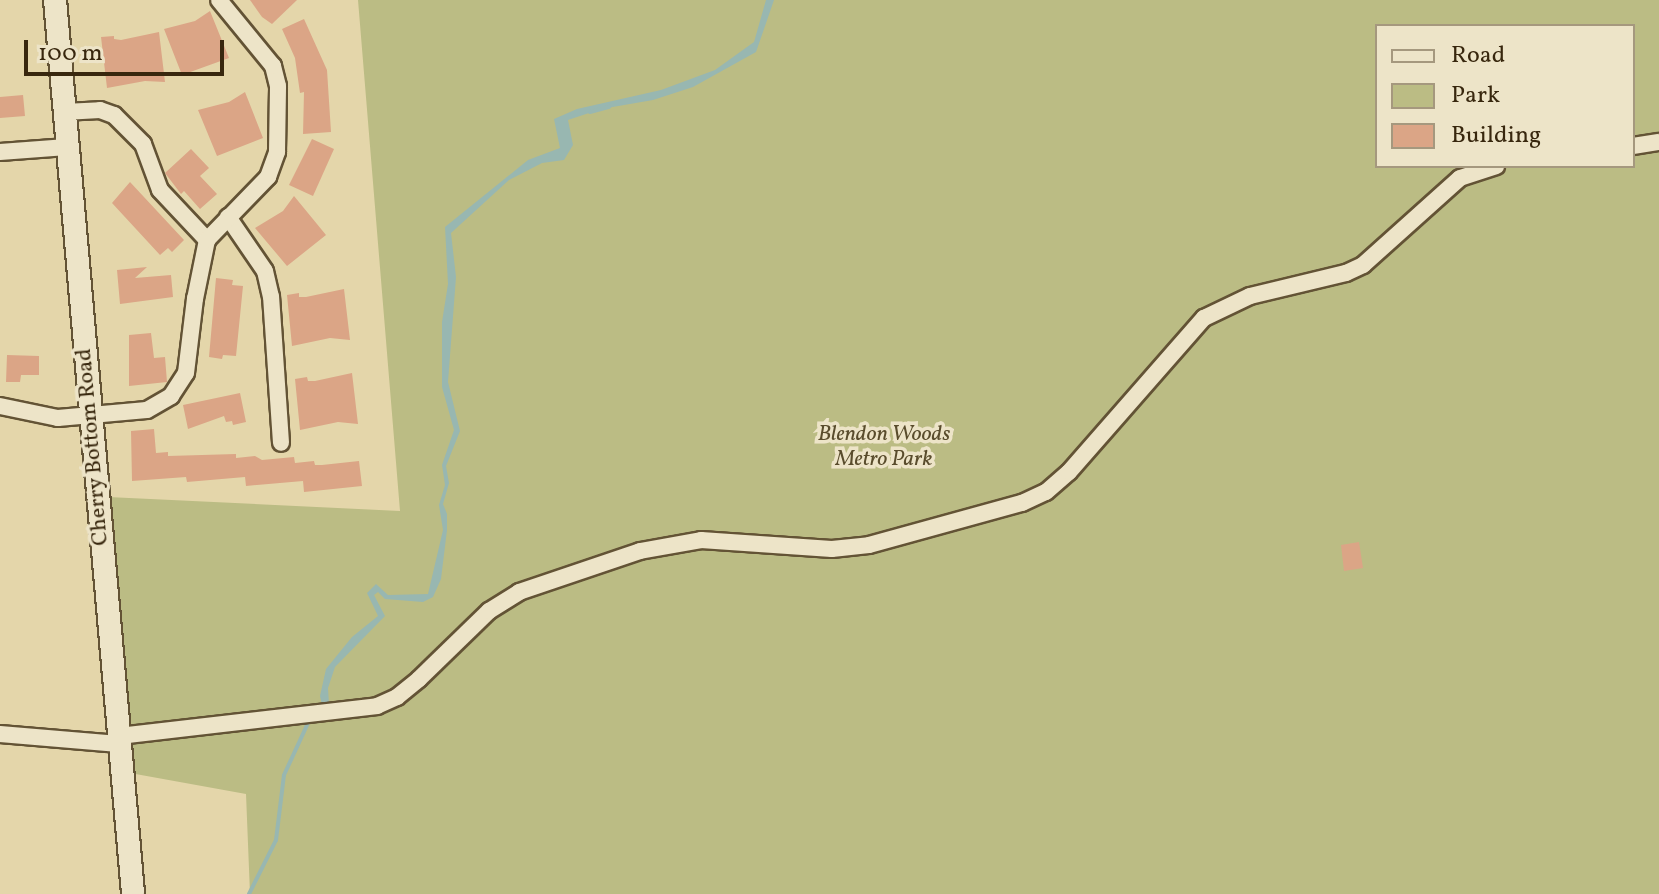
<!DOCTYPE html>
<style>
body{margin:0}
#map{position:relative;width:1659px;height:894px;overflow:hidden;background:#e4d6aa;font-family:Vollkorn,serif}
div>[style]{position:absolute}
[style*='--x']{left:calc(var(--x)*1px);top:calc(var(--y)*1px);width:calc(var(--w)*1px);rotate:calc(var(--a)*1deg)}
.green>*{inset:0;background:#bbbc84}
.water>*{inset:0;background:#98b7b1}
.stream>*{height:4px;margin:-2px;padding:0 2px;transform-origin:2px;border-radius:2px;background:#98b7b1}
.building>*{inset:0;background:#dba586}
.roads{filter:drop-shadow(2px 0 #635335) drop-shadow(-2px 0 #635335) drop-shadow(0 2px #635335) drop-shadow(0 -2px #635335)}
.minor>*{height:16px;margin:-8px;padding:0 8px;transform-origin:8px;border-radius:8px;background:#ede4c8}
.secondary>*{height:22px;margin:-11px;padding:0 11px;transform-origin:11px;border-radius:11px;background:#ede4c8}
span{translate:-50% -50%;white-space:nowrap;text-align:center;line-height:1.15;-webkit-text-stroke:7px #ede4c8;paint-order:stroke}
.park-label{font-size:22px;color:#594c2c;font-style:italic}
.street-label{font-size:22px;color:#38270e}
.legend{position:absolute;left:1375px;top:24px;width:260px;height:144px;box-sizing:border-box;background:#ede4c8;border:2px solid #a5987e;margin:0;padding:10px 14px;list-style:none;font-size:24px;color:#38270e}
.legend li{display:flex;align-items:center;gap:16px;height:40px}
.legend b{width:40px;border:2px solid #a5987e}
.scale{position:absolute;left:24px;top:40px;width:200px;height:36px;box-sizing:border-box;border:4px solid #38270e;border-top:0;padding-left:10px;font-size:24px;line-height:28px;white-space:nowrap;color:#38270e;-webkit-text-stroke:6px #ede4c8;paint-order:stroke}
</style>
<div id="map">
<div class="green">
<i style="clip-path:polygon(evenodd,358px 0,1659px 0,1659px 894px,250px 894px,246px 794px,130px 773px,108px 497px,400px 511px,358px 0,1377px 26px,1633px 26px,1633px 166px,1377px 166px,1377px 26px)"></i>
</div>
<div class="water">
<i style="clip-path:polygon(766px 0,774px 0,756px 52px,693px 87px,653px 100px,601px 109px,568px 120px,573px 145px,564px 160px,542px 163px,509px 180px,451px 233px,456px 277px,448px 382px,460px 431px,446px 466px,449px 483px,443px 504px,447px 514px,447px 530px,441px 579px,433px 597px,423px 602px,385px 599px,378px 592px,374px 595px,385px 616px,335px 667px,328px 688px,329px 704px,322px 705px,320px 696px,326px 669px,352px 637px,378px 616px,367px 593px,376px 584px,388px 595px,428px 594px,443px 530px,439px 505px,445px 485px,442px 465px,454px 430px,442px 387px,442px 322px,448px 284px,445px 227px,528px 160px,560px 148px,554px 119px,577px 109px,661px 90px,715px 70px,754px 42px)"></i>
</div>
<div class="stream">
<i style="--x:590;--y:112;--w:20;--a:-15"></i>
<i style="--x:249;--y:894;--w:60;--a:-63.4"></i>
<i style="--x:276;--y:840;--w:65;--a:-83"></i>
<i style="--x:284;--y:775;--w:57;--a:-65.2"></i>
</div>
<div class="building">
<i style="clip-path:polygon(250px 0,297px 0,272px 24px,262px 17px)"></i>
<i style="clip-path:polygon(210px 11px,229px 58px,182px 75px,164px 29px,195px 21px)"></i>
<i style="clip-path:polygon(304px 19px,327px 70px,331px 132px,303px 134px,304px 92px,300px 93px,295px 58px,282px 29px)"></i>
<i style="clip-path:polygon(159px 32px,165px 82px,145px 81px,107px 88px,101px 37px,114px 36px,114px 39px,121px 40px)"></i>
<i style="clip-path:polygon(245px 92px,263px 138px,217px 156px,198px 110px,229px 102px)"></i>
<i style="clip-path:polygon(23px 95px,25px 116px,0 118px,0 97px)"></i>
<i style="clip-path:polygon(312px 139px,334px 149px,313px 196px,289px 185px)"></i>
<i style="clip-path:polygon(191px 149px,209px 168px,200px 176px,217px 194px,200px 209px,184px 191px,181px 194px,165px 173px)"></i>
<i style="clip-path:polygon(130px 182px,184px 240px,172px 252px,168px 248px,160px 255px,112px 203px)"></i>
<i style="clip-path:polygon(294px 196px,326px 235px,287px 266px,255px 228px,283px 211px)"></i>
<i style="clip-path:polygon(147px 267px,135px 278px,171px 275px,173px 297px,120px 304px,117px 270px)"></i>
<i style="clip-path:polygon(216px 278px,233px 280px,232px 285px,243px 286px,236px 356px,223px 355px,222px 359px,209px 357px)"></i>
<i style="clip-path:polygon(344px 289px,350px 340px,330px 338px,292px 346px,287px 295px,299px 293px,299px 297px,306px 297px)"></i>
<i style="clip-path:polygon(151px 333px,154px 358px,165px 357px,167px 382px,129px 386px,129px 335px)"></i>
<i style="clip-path:polygon(7px 355px,39px 356px,39px 375px,21px 375px,20px 382px,6px 382px)"></i>
<i style="clip-path:polygon(352px 373px,358px 424px,338px 422px,300px 430px,295px 379px,307px 377px,308px 381px,315px 381px)"></i>
<i style="clip-path:polygon(240px 393px,246px 422px,233px 425px,232px 421px,226px 422px,224px 416px,188px 429px,183px 405px)"></i>
<i style="clip-path:polygon(154px 429px,156px 453px,168px 452px,168px 456px,236px 454px,236px 458px,255px 456px,262px 460px,294px 457px,295px 463px,314px 461px,315px 465px,322px 465px,359px 461px,362px 486px,304px 492px,303px 481px,246px 486px,245px 477px,187px 482px,186px 477px,132px 481px,131px 431px)"></i>
<i style="clip-path:polygon(1359px 542px,1363px 568px,1344px 571px,1341px 545px)"></i>
</div>
<div class="roads">
<div class="minor">
<i style="--x:64;--y:112;--w:36;--a:-3"></i>
<i style="--x:100;--y:110;--w:15;--a:20"></i>
<i style="--x:114;--y:115;--w:41;--a:45"></i>
<i style="--x:143;--y:144;--w:49;--a:69.7"></i>
<i style="--x:160;--y:190;--w:69;--a:46.8"></i>
<i style="--x:1633;--y:146;--w:26;--a:-9"></i>
<i style="--x:0;--y:152;--w:67;--a:-4.3"></i>
<i style="--x:228;--y:217;--w:65;--a:55.6"></i>
<i style="--x:265;--y:271;--w:26;--a:77"></i>
<i style="--x:271;--y:296;--w:147;--a:86.1"></i>
<i style="--x:0;--y:406;--w:59;--a:11.7"></i>
<i style="--x:58;--y:418;--w:89;--a:-5.1"></i>
<i style="--x:147;--y:410;--w:28;--a:-30"></i>
<i style="--x:171;--y:396;--w:27;--a:-57"></i>
<i style="--x:186;--y:373;--w:75;--a:-83.1"></i>
<i style="--x:195;--y:299;--w:60;--a:-78.5"></i>
<i style="--x:207;--y:240;--w:88;--a:-45.9"></i>
<i style="--x:268;--y:177;--w:27;--a:-70"></i>
<i style="--x:277;--y:152;--w:66;--a:-89.1"></i>
<i style="--x:278;--y:86;--w:21;--a:-104"></i>
<i style="--x:273;--y:66;--w:85;--a:-129.3"></i>
<i style="--x:0;--y:734;--w:119;--a:4.8"></i>
<i style="--x:119;--y:736;--w:260;--a:-6.6"></i>
<i style="--x:377;--y:706;--w:22;--a:-24"></i>
<i style="--x:397;--y:697;--w:28;--a:-39"></i>
<i style="--x:419;--y:679;--w:98;--a:-44.2"></i>
<i style="--x:489;--y:611;--w:36;--a:-32"></i>
<i style="--x:519;--y:592;--w:128;--a:-18.7"></i>
<i style="--x:640;--y:551;--w:62;--a:-10.2"></i>
<i style="--x:701;--y:540;--w:131;--a:3.9"></i>
<i style="--x:832;--y:549;--w:37;--a:-6"></i>
<i style="--x:869;--y:545;--w:159;--a:-15.4"></i>
<i style="--x:1022;--y:503;--w:26;--a:-25"></i>
<i style="--x:1046;--y:492;--w:30;--a:-41"></i>
<i style="--x:1069;--y:472;--w:205;--a:-48.8"></i>
<i style="--x:1204;--y:318;--w:51;--a:-25.6"></i>
<i style="--x:1250;--y:296;--w:99;--a:-13.5"></i>
<i style="--x:1346;--y:273;--w:19;--a:-25"></i>
<i style="--x:1363;--y:265;--w:130;--a:-41.9"></i>
<i style="--x:1460;--y:178;--w:38;--a:-18"></i>
</div>
<div class="secondary">
<i style="--x:55;--y:0;--w:897;--a:85.01"></i>
</div>
</div>
<div class="park-label">
<span style="left:884px;top:447px">Blendon Woods<br>Metro Park</span>
</div>
<div class="street-label">
<span style="left:93px;top:447px;rotate:-95deg">Cherry Bottom Road</span>
</div>
<ul class="legend">
<li><b style="height:10px;background:#ede4c8"></b>Road</li>
<li><b style="height:22px;background:#bbbc84"></b>Park</li>
<li><b style="height:22px;background:#dba586"></b>Building</li>
</ul>
<div class="scale">100 m</div>
</div>
